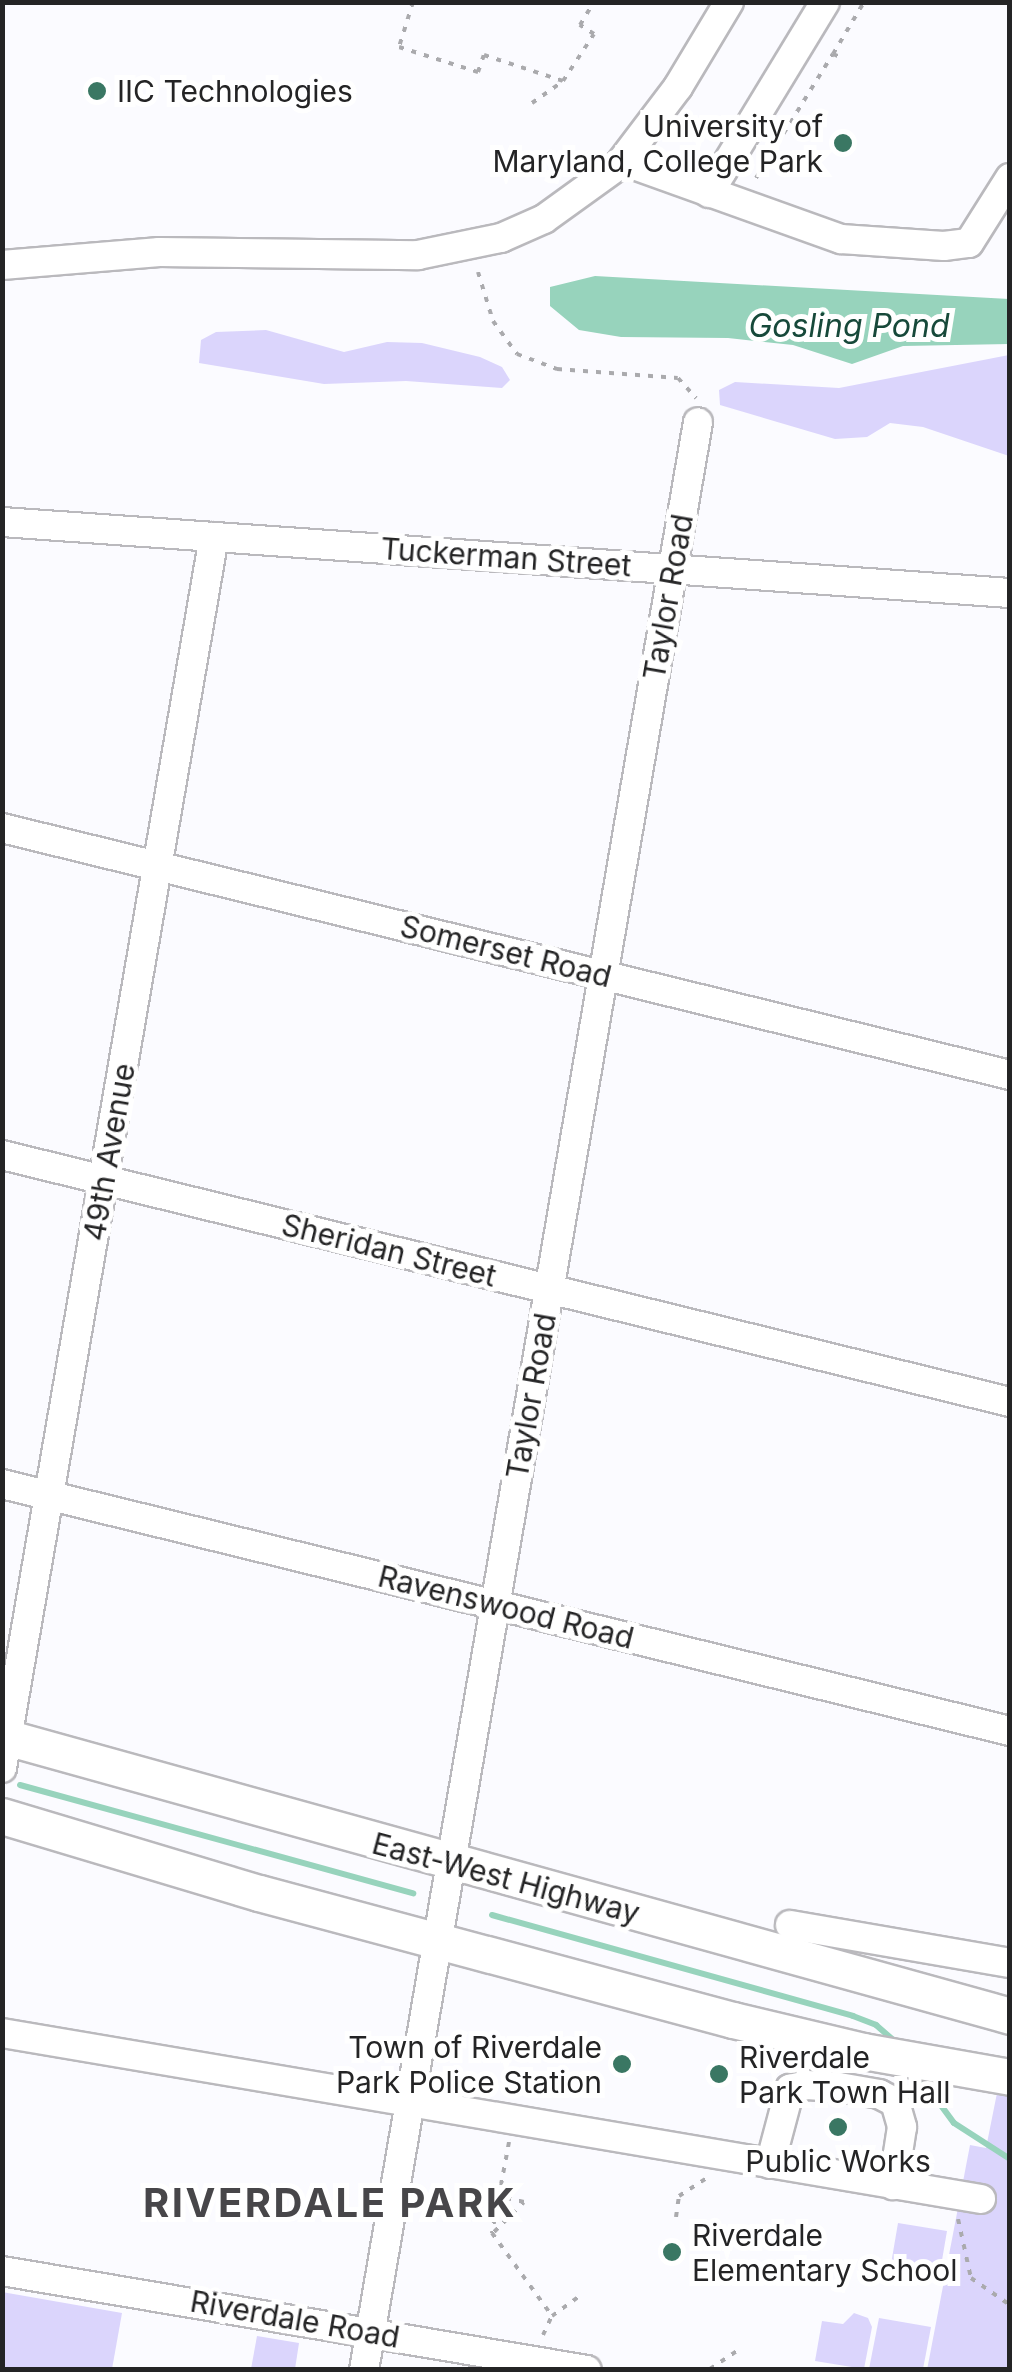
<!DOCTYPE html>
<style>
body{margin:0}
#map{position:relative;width:1012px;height:2372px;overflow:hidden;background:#fbfbff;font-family:Inter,sans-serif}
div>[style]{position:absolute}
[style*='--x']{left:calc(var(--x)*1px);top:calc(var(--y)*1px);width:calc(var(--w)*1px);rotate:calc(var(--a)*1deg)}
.green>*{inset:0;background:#dbd5fc}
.water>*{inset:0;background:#97d3bc}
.stream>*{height:6px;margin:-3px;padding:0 3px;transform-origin:3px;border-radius:3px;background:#97d3bc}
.path>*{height:4px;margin-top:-2px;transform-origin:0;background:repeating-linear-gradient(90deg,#aaaaad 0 5px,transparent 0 13px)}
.roads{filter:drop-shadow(2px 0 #bab9bd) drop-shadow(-2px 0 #bab9bd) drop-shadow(0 2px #bab9bd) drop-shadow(0 -2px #bab9bd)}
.minor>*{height:28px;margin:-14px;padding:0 14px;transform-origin:14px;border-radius:14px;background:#fff}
.major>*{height:35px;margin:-17.5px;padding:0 17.5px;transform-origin:17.5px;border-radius:17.5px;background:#fff}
.dots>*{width:28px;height:28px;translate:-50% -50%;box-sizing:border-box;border:5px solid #fff;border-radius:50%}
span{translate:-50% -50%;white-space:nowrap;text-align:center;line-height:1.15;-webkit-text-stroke:10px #fff;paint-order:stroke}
.poi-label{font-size:30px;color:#242425}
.left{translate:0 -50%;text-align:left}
.right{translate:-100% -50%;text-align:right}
.street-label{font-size:30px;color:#242425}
.water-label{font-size:32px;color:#17493a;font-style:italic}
.district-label{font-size:40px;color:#474649;font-weight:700;letter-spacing:2.5px}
.frame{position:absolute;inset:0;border:5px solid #242425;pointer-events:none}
</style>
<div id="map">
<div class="green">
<i style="clip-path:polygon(266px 330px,344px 352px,387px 342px,422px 343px,480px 357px,502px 367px,510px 380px,502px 388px,406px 381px,324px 384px,199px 363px,201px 340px,216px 332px)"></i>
<i style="clip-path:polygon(1009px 355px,1009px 456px,923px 427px,890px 423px,867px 437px,835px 439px,720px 405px,719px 390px,735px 382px,839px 388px)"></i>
<i style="clip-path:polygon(998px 2088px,1009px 2089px,1009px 2369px,927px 2370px,970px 2145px,986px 2148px)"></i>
<i style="clip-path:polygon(898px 2223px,947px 2231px,940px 2272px,932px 2282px,919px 2283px,912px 2267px,891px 2264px)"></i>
<i style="clip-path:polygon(2px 2292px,122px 2313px,112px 2369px,3px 2369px)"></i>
<i style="clip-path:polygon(854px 2313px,868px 2318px,872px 2327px,864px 2369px,815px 2361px,822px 2321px,843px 2324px)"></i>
<i style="clip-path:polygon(879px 2318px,931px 2327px,923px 2369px,869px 2369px)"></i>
<i style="clip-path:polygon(257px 2336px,299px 2343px,295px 2369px,251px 2369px)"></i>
</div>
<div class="water">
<i style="clip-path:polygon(595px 276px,1009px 299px,1009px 344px,903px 346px,852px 364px,793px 345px,728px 338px,621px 337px,579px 330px,550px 306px,550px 287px)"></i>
</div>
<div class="stream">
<i style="--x:20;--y:1785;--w:408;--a:15.4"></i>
<i style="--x:492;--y:1915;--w:375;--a:15.6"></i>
<i style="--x:853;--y:2016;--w:25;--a:21"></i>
<i style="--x:876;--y:2025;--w:29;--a:41"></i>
<i style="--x:923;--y:2081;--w:52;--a:53.6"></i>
<i style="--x:954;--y:2123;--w:67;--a:32.7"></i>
</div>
<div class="path">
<i style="--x:413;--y:2;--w:47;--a:107.3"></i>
<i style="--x:399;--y:47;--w:83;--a:17.6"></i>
<i style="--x:478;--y:72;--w:18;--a:-71"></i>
<i style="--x:484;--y:55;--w:83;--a:18.2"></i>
<i style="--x:563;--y:81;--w:56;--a:-56.6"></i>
<i style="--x:594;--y:34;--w:17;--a:-147"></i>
<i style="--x:580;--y:25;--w:27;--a:-59"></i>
<i style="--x:833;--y:54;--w:61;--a:-59.2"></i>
<i style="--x:532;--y:103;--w:38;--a:-35"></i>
<i style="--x:756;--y:178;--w:146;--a:-58.2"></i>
<i style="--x:833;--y:54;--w:8;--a:23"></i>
<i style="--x:478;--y:272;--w:51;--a:73"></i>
<i style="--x:493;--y:321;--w:41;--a:54"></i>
<i style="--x:517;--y:354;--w:43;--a:20.6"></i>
<i style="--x:557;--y:369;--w:121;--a:4.3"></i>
<i style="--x:678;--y:378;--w:27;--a:48"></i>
<i style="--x:509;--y:2142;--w:93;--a:100.6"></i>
<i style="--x:492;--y:2233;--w:102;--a:54.1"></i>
<i style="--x:676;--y:2217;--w:21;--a:-82"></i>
<i style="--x:679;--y:2196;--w:37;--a:-33"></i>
<i style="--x:958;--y:2219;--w:60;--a:77.6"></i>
<i style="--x:971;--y:2278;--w:47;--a:34.7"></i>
<i style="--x:494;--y:2232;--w:42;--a:-45"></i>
<i style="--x:524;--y:2202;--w:28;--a:-167"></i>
<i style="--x:543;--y:2335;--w:21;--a:-65"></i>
<i style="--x:552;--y:2316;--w:36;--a:-36"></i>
<i style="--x:710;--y:2369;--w:37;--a:-34"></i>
</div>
<div class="roads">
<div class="minor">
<i style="--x:623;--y:161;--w:232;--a:19.7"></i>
<i style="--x:841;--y:239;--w:103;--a:3.9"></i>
<i style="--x:944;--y:246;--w:25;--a:-7"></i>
<i style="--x:969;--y:243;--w:77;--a:-57.8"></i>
<i style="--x:709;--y:193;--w:223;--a:-58.7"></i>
<i style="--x:2;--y:265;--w:158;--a:-4.7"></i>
<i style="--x:159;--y:252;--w:259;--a:0.7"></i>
<i style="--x:418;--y:255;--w:85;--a:-11.6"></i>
<i style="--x:501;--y:238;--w:47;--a:-23.8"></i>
<i style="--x:544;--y:219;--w:92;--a:-35.8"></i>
<i style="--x:619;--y:165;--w:98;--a:-52.9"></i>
<i style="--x:678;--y:87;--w:99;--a:-59"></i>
<i style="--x:2;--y:522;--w:1010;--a:4.03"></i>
<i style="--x:2;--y:828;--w:1038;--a:13.77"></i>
<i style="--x:2;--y:1155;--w:1038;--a:13.77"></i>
<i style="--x:2;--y:1484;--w:1038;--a:13.77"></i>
<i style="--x:2;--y:1768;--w:1249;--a:-80.23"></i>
<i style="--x:790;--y:1925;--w:223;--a:9.8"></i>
<i style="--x:2;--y:2033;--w:993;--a:9.62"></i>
<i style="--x:770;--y:2164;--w:78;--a:-75.1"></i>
<i style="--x:790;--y:2089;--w:17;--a:-13"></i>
<i style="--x:807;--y:2085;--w:32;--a:4"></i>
<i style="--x:839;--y:2087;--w:41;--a:9.9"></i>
<i style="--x:879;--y:2094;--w:18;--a:27"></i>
<i style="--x:895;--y:2102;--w:26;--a:74"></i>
<i style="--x:902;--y:2127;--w:59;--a:98.8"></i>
<i style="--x:2;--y:2271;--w:593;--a:9.61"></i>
<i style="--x:364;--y:2370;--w:1976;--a:-80.27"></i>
</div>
<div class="major">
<i style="--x:2;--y:1736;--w:1046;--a:15.52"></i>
<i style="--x:2;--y:1816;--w:268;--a:16.7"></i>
<i style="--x:259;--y:1893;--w:491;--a:15"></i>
<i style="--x:733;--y:2020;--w:134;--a:13.4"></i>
<i style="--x:863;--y:2051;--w:149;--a:10"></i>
</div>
</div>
<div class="dots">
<i style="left:97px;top:91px;background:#3a7763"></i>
<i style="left:843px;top:143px;background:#3a7763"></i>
<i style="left:622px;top:2064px;background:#3a7763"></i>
<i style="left:719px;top:2074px;background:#3a7763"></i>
<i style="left:838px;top:2127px;background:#3a7763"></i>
<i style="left:672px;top:2252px;background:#3a7763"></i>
</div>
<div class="poi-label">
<span class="left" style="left:117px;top:91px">IIC Technologies</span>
<span class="right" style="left:823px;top:143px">University of<br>Maryland, College Park</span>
<span class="right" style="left:602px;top:2064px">Town of Riverdale<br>Park Police Station</span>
<span class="left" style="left:739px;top:2074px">Riverdale<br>Park Town Hall</span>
<span style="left:838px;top:2161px">Public Works</span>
<span class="left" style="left:692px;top:2252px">Riverdale<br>Elementary School</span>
</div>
<div class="street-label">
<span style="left:506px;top:557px;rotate:4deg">Tuckerman Street</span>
<span style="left:668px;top:597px;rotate:-80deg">Taylor Road</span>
<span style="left:506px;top:951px;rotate:14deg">Somerset Road</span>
<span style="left:109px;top:1152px;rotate:-80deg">49th Avenue</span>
<span style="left:389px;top:1250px;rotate:14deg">Sheridan Street</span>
<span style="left:531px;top:1396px;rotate:-80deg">Taylor Road</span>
<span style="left:506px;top:1607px;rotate:14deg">Ravenswood Road</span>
<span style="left:506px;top:1878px;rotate:15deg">East-West Highway</span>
<span style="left:295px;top:2319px;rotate:10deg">Riverdale Road</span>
</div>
<div class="water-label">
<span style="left:849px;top:326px">Gosling Pond</span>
</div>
<div class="district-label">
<span style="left:330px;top:2203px">RIVERDALE PARK</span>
</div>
<div class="frame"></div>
</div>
